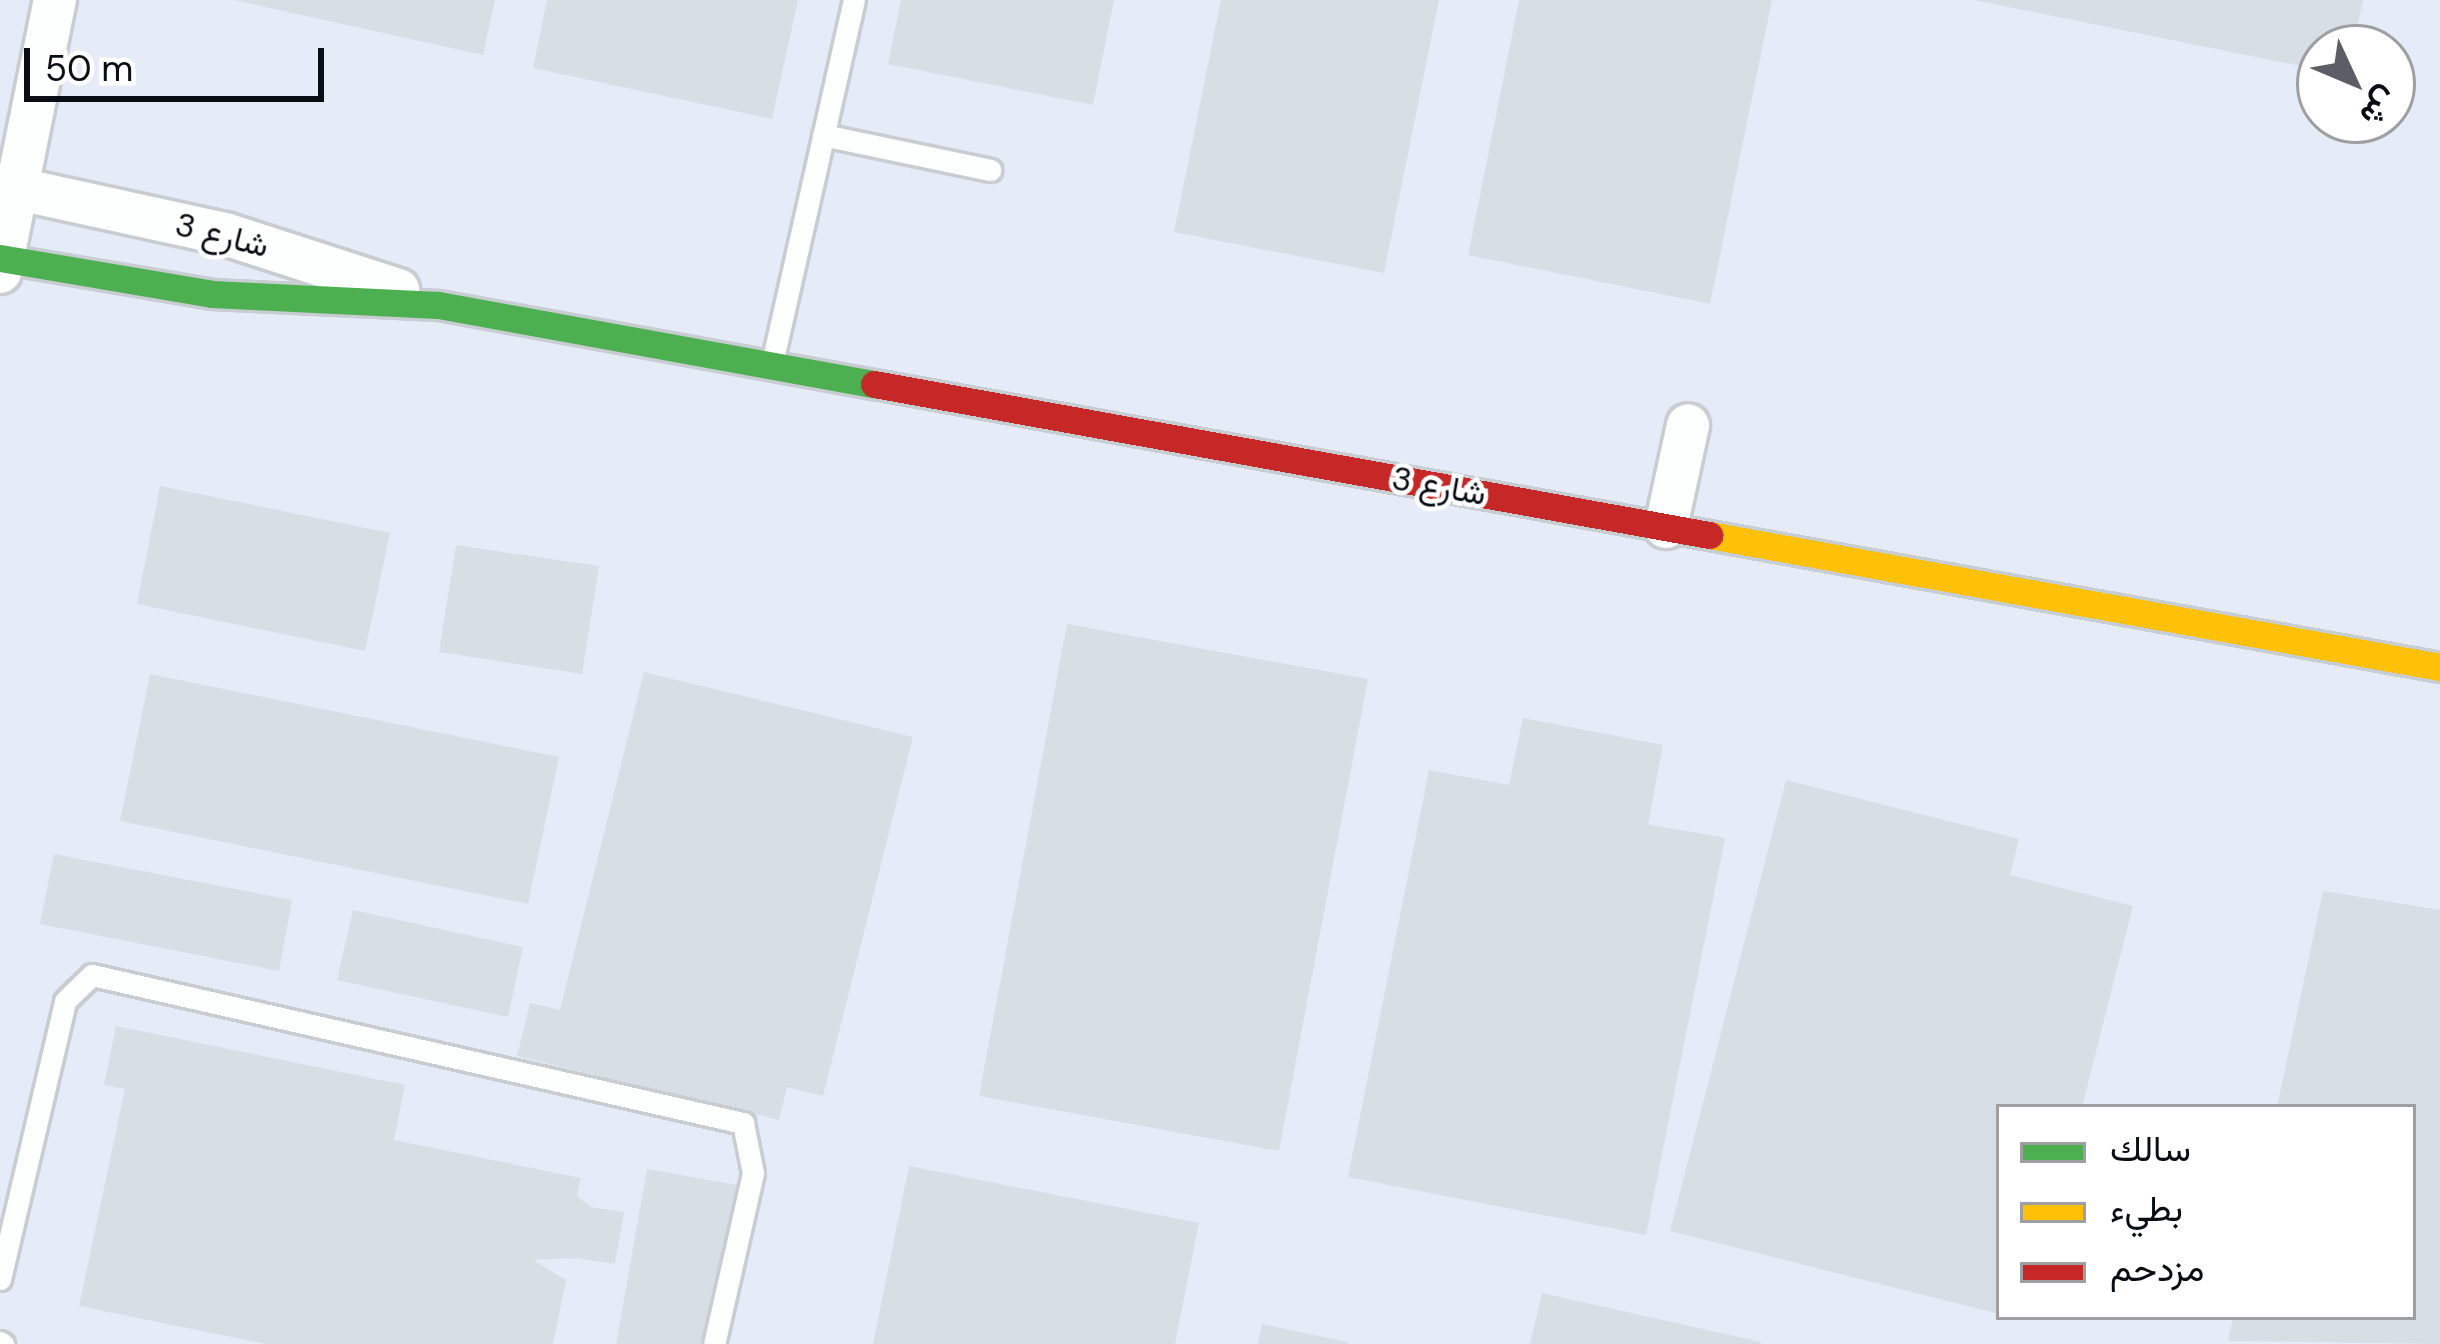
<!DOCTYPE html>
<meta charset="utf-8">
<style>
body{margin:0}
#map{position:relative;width:2440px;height:1344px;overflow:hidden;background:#f2f6fa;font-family:"DM Sans",Vazirmatn,sans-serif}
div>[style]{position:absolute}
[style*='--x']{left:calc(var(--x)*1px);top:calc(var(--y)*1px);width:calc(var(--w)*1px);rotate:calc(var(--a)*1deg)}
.built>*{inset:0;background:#e5ecf7}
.building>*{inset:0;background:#d7dee6}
.roads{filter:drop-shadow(3px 0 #c8cdd2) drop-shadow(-3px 0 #c8cdd2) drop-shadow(0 3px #c8cdd2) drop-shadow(0 -3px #c8cdd2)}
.lane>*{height:21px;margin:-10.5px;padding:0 10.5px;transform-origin:10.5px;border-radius:10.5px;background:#fdfefe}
.street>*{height:42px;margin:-21px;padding:0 21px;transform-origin:21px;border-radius:21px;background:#fdfefe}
.fast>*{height:27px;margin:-13.5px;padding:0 13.5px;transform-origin:13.5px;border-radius:13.5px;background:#4caf50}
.slow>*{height:27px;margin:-13.5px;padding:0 13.5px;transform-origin:13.5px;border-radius:13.5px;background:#ffc107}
.jam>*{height:27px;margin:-13.5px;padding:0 13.5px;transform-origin:13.5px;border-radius:13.5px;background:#c62828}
span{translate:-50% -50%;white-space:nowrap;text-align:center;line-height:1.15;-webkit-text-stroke:9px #fff;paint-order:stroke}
.street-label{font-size:33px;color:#090e15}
.legend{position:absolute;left:1996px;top:1104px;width:420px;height:216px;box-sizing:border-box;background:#fff;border:3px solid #9d9fa1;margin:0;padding:15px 21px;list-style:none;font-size:36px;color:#090e15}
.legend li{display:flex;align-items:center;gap:24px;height:60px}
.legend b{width:60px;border:3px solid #9d9fa1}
.north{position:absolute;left:2296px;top:24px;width:120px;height:120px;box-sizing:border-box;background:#fff;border:3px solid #9d9fa1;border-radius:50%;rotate:134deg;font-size:33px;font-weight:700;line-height:48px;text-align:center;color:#090e15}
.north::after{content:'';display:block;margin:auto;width:42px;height:54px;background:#5b5f65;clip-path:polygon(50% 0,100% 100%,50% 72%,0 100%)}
.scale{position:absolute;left:24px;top:48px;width:300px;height:54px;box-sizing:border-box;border:6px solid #090e15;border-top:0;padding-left:15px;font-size:36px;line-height:42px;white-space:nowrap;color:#090e15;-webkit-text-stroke:9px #fff;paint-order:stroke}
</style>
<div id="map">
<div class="built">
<i style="clip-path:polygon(evenodd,0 0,2440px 0,2440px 1344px,0 1344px,0 0,2320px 48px,2392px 48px,2392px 120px,2320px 120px,2320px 48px,0 0,1999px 1107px,2413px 1107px,2413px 1317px,1999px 1317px,1999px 1107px)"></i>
</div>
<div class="building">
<i style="clip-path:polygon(234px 0,495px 0,483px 55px)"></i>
<i style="clip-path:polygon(547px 0,798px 0,772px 119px,533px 68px)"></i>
<i style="clip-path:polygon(901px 0,1114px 0,1093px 105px,888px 64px)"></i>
<i style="clip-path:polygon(1221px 0,1439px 0,1384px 273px,1174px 232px)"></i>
<i style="clip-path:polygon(1519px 0,1772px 0,1710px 304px,1468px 255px)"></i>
<i style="clip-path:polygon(1974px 0,2363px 0,2353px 48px,2320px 48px,2320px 70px)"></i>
<i style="clip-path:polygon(160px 486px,390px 533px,365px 651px,137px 604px)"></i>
<i style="clip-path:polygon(456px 545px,599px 566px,582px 674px,439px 652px)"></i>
<i style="clip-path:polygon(1067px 624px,1368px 679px,1279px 1151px,979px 1096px)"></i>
<i style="clip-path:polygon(644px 672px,913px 737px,823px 1096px,787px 1087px,779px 1120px,517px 1056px,530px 1003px,560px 1010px)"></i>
<i style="clip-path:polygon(150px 674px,559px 757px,528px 904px,120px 821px)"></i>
<i style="clip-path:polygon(1523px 718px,1663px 745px,1648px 824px,1725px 838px,1646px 1235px,1348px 1177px,1429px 770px,1509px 785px)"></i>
<i style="clip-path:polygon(1786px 780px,2019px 839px,2010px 875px,2133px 906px,2082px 1107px,1999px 1107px,1999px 1314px,1670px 1231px)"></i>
<i style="clip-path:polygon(54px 854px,292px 900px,279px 971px,40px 924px)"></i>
<i style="clip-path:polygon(2323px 891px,2440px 910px,2440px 1344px,2228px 1341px,2233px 1317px,2413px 1317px,2413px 1107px,2277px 1107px)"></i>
<i style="clip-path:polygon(353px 910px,523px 947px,508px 1017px,337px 980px)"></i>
<i style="clip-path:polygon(116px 1026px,405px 1085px,394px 1140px,581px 1178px,577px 1196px,591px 1207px,624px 1212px,615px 1264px,578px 1258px,533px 1260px,566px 1280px,553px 1344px,266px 1344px,79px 1306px,125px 1089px,104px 1085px)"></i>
<i style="clip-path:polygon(909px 1166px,1199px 1223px,1175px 1344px,873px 1344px)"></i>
<i style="clip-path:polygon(647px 1169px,738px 1185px,710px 1344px,616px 1344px)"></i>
<i style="clip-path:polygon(1542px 1293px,1761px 1342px,1761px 1344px,1530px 1344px)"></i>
<i style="clip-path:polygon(1262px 1324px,1347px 1342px,1347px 1344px,1258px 1344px)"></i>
</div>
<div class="roads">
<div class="lane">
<i style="--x:823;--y:135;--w:171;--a:11.8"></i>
<i style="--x:773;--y:359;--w:368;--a:-77.3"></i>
<i style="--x:0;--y:1279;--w:285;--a:-76.8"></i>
<i style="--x:65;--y:1001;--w:37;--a:-44"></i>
<i style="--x:92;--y:975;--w:668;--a:12.81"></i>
<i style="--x:743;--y:1123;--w:51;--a:78.7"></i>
<i style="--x:753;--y:1173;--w:175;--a:102.8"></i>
<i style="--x:0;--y:1342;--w:4;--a:34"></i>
</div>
<div class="street">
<i style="--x:0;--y:185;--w:230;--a:12.3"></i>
<i style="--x:225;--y:234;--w:182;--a:17.9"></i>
<i style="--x:0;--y:272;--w:278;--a:-78.6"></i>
<i style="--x:1666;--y:527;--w:104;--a:-77.8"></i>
</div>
<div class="fast">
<i style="--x:0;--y:258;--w:215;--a:9.6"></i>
<i style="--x:212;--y:294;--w:226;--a:2.8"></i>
<i style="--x:438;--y:305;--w:443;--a:10.3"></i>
</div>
<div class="slow">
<i style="--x:1709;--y:535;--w:743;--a:10.24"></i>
</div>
<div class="jam">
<i style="--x:874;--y:384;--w:849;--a:10.25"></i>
</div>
</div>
<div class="street-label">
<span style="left:222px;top:235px;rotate:14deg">شارع 3</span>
<span style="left:1439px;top:486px;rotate:10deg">شارع 3</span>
</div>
<ul class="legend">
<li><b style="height:15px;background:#4caf50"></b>سالك</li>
<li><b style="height:15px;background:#ffc107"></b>بطيء</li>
<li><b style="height:15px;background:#c62828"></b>مزدحم</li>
</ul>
<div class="north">ش</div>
<div class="scale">50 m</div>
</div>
